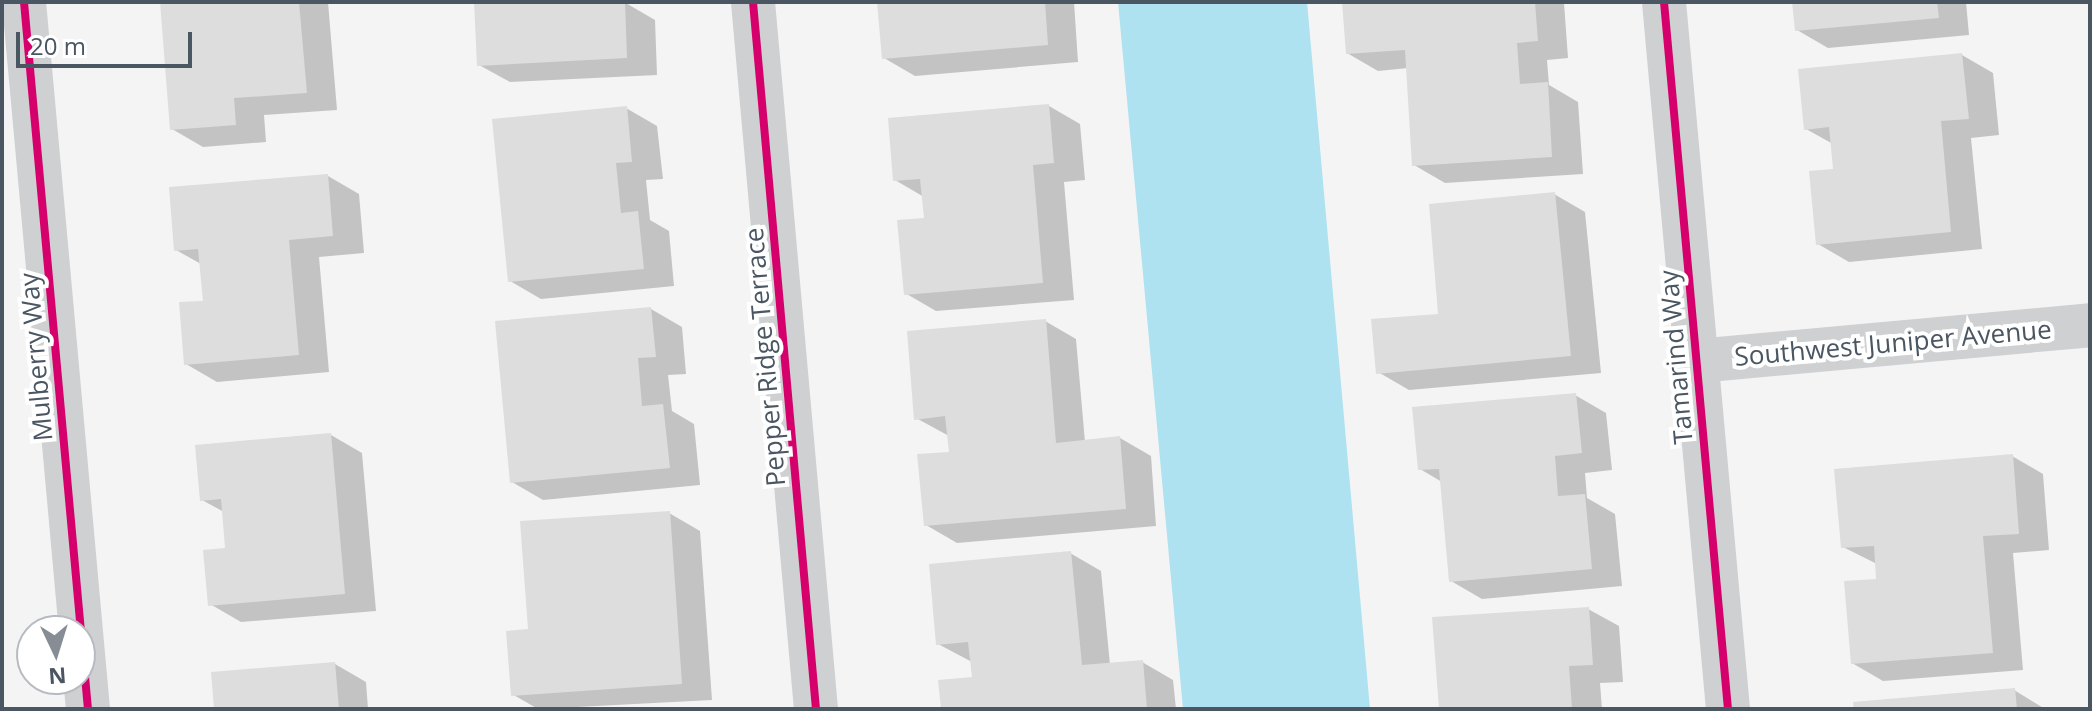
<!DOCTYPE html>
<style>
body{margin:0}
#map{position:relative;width:2092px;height:711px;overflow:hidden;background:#f4f4f4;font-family:"Open Sans",sans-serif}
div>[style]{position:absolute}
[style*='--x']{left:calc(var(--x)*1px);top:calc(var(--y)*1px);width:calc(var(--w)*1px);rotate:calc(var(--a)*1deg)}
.water>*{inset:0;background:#aee2f0}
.shadow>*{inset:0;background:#0003}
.building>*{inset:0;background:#ddddde}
.minor>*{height:44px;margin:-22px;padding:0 22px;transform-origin:22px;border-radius:22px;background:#ced0d2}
.cycleway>*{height:8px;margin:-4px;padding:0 4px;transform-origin:4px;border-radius:4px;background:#d6006c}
span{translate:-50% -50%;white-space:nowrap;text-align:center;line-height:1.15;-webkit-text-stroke:8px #fff;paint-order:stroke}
.street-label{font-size:26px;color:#4a5661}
.frame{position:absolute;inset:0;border:4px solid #4a5661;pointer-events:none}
.north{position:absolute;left:16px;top:615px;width:80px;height:80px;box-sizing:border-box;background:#fff;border:2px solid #b7bbc0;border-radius:50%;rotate:176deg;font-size:22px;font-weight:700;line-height:32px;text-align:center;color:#4a5661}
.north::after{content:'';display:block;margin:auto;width:28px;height:36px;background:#868d94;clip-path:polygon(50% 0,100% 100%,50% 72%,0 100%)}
.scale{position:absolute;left:16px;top:32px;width:176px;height:36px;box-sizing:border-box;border:4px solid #4a5661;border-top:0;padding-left:10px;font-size:24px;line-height:28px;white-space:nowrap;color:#4a5661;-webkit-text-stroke:6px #fff;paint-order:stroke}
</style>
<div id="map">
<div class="water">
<i style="clip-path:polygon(1118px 2px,1307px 2px,1370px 709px,1183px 709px)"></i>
</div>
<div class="shadow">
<i style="clip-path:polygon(162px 2px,328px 2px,337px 110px,264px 115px,266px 142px,203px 147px,172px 129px)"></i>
<i style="clip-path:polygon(476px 2px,624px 2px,655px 20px,657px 75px,510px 82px,479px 65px)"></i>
<i style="clip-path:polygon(888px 2px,1074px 2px,1078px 62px,915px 76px,884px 58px)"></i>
<i style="clip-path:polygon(1344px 2px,1564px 3px,1568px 58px,1547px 60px,1549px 85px,1578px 102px,1583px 174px,1445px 183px,1414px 165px,1408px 68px,1378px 71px,1347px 53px)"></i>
<i style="clip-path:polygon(1794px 2px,1966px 2px,1969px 35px,1828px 48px,1797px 30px)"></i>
<i style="clip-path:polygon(1962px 55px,1993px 73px,1999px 135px,1971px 138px,1982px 249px,1849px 262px,1818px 244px,1836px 171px,1833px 144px,1806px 129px)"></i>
<i style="clip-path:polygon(1049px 106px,1080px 124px,1085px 180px,1064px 182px,1074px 300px,936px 311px,905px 293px,926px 220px,924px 197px,895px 180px)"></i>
<i style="clip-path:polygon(626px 108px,657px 126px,663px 179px,646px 180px,650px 220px,669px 231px,674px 286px,541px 299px,510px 281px)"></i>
<i style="clip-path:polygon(328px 176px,359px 194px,364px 253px,319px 257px,329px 372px,217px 382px,186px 364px,205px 302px,201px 264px,176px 250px)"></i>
<i style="clip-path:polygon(1554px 194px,1585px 212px,1601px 373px,1409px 390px,1378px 372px,1441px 315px)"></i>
<i style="clip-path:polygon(651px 309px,682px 327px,686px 374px,668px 375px,672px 411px,694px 424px,700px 485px,543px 500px,512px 482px)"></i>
<i style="clip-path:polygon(1045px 321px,1076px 339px,1085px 442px,1120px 438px,1151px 456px,1156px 526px,957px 543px,926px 525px,951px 454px,949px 436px,916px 418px)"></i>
<i style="clip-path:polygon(1575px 395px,1606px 413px,1612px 470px,1585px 473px,1587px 498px,1615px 514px,1622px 586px,1482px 599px,1451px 581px,1442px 482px,1420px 469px)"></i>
<i style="clip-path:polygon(331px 435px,362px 453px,376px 611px,241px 622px,210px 604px,227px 550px,224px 512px,202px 500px)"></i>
<i style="clip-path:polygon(2012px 456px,2043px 474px,2049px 550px,2013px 553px,2023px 670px,1883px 681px,1852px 663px,1878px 580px,1877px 564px,1843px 547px)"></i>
<i style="clip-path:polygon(669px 513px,700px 531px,712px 700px,538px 709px,512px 694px,530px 631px)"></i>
<i style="clip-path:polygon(1070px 553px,1101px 571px,1110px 665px,1142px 662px,1173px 680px,1176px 709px,943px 709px,974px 679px,972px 662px,938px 644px)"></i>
<i style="clip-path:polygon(1588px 609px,1619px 626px,1623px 682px,1600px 683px,1602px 709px,1441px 709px)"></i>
<i style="clip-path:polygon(335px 664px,366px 682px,368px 709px,216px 709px)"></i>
<i style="clip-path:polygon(2014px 690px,2045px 709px,1856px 709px)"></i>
</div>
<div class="building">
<i style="clip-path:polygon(160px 2px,299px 2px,307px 93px,234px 98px,236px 125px,170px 130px)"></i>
<i style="clip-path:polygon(474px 2px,625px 2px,627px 58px,477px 66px)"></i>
<i style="clip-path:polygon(877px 2px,1045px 2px,1048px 45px,882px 59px)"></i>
<i style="clip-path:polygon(1342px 2px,1535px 2px,1538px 41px,1517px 43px,1520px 84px,1548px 82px,1552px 157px,1412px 166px,1405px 50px,1346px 54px)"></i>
<i style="clip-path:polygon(1792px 2px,1937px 2px,1939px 18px,1795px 31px)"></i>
<i style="clip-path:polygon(1962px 53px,1969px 119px,1941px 121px,1951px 232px,1816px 245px,1809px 171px,1833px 169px,1829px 127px,1804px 130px,1798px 69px)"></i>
<i style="clip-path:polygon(1049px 104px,1054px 163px,1033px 165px,1043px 283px,904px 295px,897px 220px,924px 218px,920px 179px,893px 181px,888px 118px)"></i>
<i style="clip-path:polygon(627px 106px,632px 162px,616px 163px,621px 213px,638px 211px,644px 269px,508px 282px,492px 119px)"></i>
<i style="clip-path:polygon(328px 174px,333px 236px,289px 240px,299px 355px,184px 365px,179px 302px,203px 301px,198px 249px,174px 251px,169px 187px)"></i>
<i style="clip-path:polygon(1555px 192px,1571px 356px,1376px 374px,1371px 319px,1438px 314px,1429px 204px)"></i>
<i style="clip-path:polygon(651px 307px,656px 357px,638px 358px,642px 406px,663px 404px,670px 468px,510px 483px,495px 321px)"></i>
<i style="clip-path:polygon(1046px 319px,1056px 443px,1120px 436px,1126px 509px,924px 526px,917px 454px,949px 452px,945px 416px,914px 420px,907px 331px)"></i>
<i style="clip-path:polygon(1576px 393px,1582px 453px,1555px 456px,1558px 496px,1585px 494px,1592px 569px,1449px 582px,1439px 469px,1418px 470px,1412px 407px)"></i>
<i style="clip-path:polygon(331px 433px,345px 594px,208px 606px,203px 550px,225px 548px,221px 499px,200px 501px,195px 445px)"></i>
<i style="clip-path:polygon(2013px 454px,2019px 534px,1983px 536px,1993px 653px,1851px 664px,1844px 581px,1876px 579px,1874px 546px,1841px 548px,1834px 469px)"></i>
<i style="clip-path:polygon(670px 511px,682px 684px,511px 696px,506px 631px,528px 629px,520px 521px)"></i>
<i style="clip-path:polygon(1071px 551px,1082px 665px,1143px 660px,1147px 709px,941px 709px,938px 680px,972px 677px,968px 642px,936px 645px,929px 564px)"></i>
<i style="clip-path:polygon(1589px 607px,1593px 665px,1569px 666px,1572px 709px,1439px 709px,1432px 617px)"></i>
<i style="clip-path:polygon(335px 662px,339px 709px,214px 709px,211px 672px)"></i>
<i style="clip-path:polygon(2015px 688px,2017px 709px,1854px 709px,1853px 702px)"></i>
</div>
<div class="minor">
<i style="--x:24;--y:2;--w:710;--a:84.83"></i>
<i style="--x:753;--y:2;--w:710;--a:84.91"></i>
<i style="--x:1664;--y:2;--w:710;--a:84.83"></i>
<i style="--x:1697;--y:361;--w:395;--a:-5.2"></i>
</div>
<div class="cycleway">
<i style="--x:24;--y:2;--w:710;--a:84.83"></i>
<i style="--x:753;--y:2;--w:710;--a:84.91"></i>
<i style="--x:1664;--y:2;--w:710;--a:84.83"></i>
</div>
<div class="street-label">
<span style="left:1893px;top:343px;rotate:-5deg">Southwest Juniper Avenue</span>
<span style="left:36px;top:357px;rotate:-95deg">Mulberry Way</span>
<span style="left:765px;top:357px;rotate:-95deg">Pepper Ridge Terrace</span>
<span style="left:1676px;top:357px;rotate:-95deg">Tamarind Way</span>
</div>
<div class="frame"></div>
<div class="north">N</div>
<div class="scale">20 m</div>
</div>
